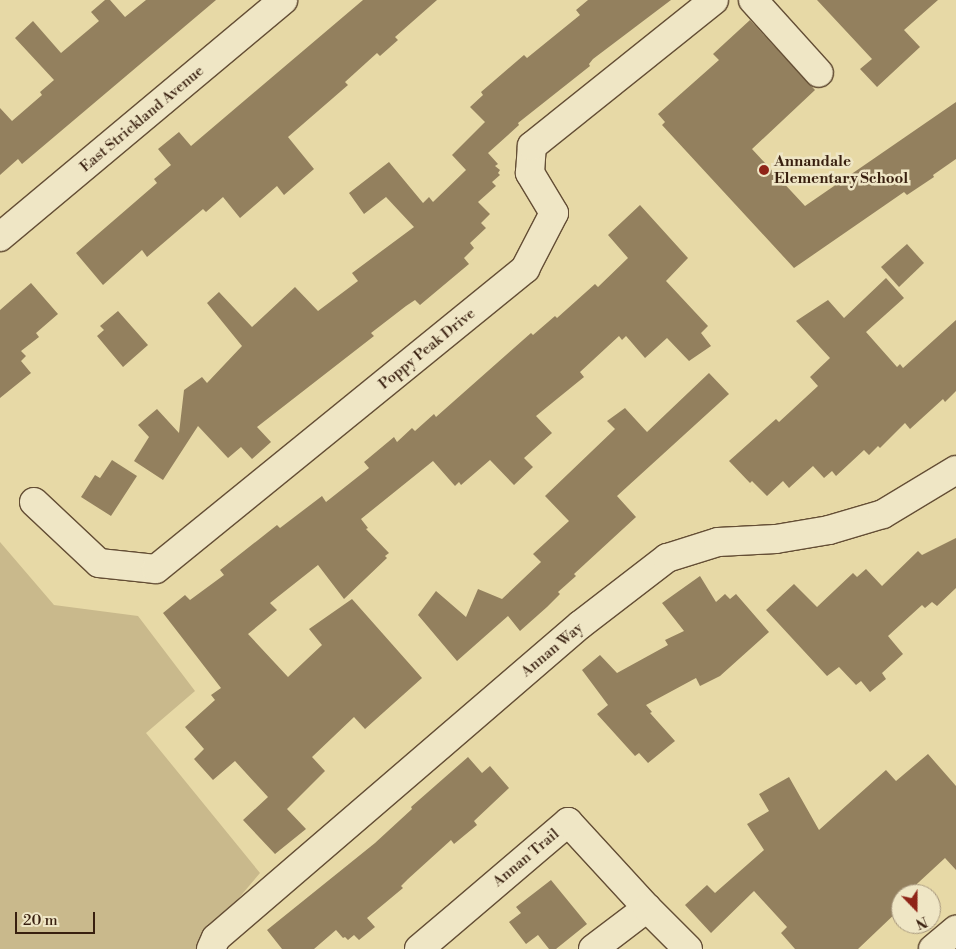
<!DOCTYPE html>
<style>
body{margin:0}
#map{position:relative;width:956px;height:949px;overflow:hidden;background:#e7d9a6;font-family:"Libre Bodoni",serif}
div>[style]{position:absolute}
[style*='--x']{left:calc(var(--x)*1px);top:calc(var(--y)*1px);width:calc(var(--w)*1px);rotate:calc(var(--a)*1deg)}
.green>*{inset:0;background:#c9b98c}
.building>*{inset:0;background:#93805e}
.roads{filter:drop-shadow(1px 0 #644e35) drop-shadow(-1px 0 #644e35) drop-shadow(0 1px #644e35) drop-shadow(0 -1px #644e35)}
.minor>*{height:28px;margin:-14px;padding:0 14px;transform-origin:14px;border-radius:14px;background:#efe6c5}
.dots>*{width:14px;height:14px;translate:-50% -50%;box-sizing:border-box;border:2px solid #efe6c5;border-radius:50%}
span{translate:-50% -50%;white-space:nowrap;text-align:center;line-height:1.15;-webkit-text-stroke:5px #efe6c5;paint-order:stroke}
.street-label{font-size:15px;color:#381f0f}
.poi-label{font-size:15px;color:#381f0f;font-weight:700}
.left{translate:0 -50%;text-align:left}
.north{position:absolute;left:891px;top:884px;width:50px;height:50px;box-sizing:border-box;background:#efe6c5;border:1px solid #a6967c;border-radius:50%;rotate:158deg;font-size:14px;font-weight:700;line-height:20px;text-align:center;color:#381f0f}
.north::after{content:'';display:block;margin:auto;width:18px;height:22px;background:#8f2418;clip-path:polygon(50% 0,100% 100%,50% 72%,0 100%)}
.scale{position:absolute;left:15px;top:912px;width:80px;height:22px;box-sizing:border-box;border:2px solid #381f0f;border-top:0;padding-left:6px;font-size:15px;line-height:18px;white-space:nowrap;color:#381f0f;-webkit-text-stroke:4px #efe6c5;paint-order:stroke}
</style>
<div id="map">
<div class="green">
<i style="clip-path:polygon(0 542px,54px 605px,138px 616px,195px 691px,146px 733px,260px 873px,204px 939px,199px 949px,0 949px)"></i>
</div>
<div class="building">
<i style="clip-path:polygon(105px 0,110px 0,125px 17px,146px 0,216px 0,22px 164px,18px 159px,0 175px,0 108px,12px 121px,42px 95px,40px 92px,54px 80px,15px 38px,33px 21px,61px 53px,99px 21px,91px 12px)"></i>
<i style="clip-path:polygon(363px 0,437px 0,395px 37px,398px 40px,380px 56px,377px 53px,345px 82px,348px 85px,288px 137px,314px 169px,284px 195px,277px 186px,240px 218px,223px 197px,206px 212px,203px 209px,147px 257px,142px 250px,103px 285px,76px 253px,157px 183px,154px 179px,171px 165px,158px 149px,179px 132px,191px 146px)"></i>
<i style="clip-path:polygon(588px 0,671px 0,593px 59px,589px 64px,590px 66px,518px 123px,519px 125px,488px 153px,498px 164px,495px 166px,500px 170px,498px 173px,500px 175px,492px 182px,496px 186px,478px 202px,490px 214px,481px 223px,486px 228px,470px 243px,474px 248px,464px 258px,469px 264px,420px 305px,415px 300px,406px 306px,371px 333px,374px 336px,257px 427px,271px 442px,252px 459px,241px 447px,228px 458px,198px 426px,163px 480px,134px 461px,149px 437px,138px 425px,157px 409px,179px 433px,184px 390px,202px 377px,207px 383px,242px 346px,207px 303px,219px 292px,252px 327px,295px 287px,318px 311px,358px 281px,352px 273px,414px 227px,386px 197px,364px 214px,349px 193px,389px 162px,423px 203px,429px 197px,433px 202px,466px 170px,452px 155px,485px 122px,470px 107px,483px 95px,481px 92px,524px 55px,527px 58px,580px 15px,576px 10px)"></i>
<i style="clip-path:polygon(817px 0,938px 0,904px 30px,920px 47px,877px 87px,860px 69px,872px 59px)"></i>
<i style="clip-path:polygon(750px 20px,815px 90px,752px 149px,805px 206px,956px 102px,956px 159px,933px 175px,934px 177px,907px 195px,904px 192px,794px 268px,662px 125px,665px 122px,658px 114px,719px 60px,713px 54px)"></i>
<i style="clip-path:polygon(640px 205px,688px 258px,666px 281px,708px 326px,701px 333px,711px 346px,689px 361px,667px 338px,645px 358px,626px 336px,622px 340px,619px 336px,580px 372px,584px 377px,536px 416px,552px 433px,524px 458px,533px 467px,514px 485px,490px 460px,461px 485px,459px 482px,455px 486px,433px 461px,361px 519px,368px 528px,366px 529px,389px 553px,385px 556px,387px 558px,344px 599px,318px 565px,270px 603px,277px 610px,248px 634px,288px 677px,322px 645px,309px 629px,352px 599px,422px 678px,365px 729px,354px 717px,312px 757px,325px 771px,287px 809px,306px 829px,275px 854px,243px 820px,268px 797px,235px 761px,213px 780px,194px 759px,204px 749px,185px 727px,215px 700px,211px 695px,221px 688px,163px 613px,185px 595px,190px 600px,224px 575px,220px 570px,277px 525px,280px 528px,322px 496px,326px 502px,369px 468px,364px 462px,394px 437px,397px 442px,412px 428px,415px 431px,434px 414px,436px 417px,531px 333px,533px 335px,555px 316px,557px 318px,595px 284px,598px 287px,628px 258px,608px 235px)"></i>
<i style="clip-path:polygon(907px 244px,924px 263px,899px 287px,881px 267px)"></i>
<i style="clip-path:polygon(886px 278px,904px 298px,866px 332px,897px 367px,900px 364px,903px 368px,956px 320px,956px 391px,945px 402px,943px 399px,910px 429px,905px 423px,880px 448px,878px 446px,869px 455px,864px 450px,836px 476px,832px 471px,824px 478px,813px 466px,789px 488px,783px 481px,767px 496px,752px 481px,750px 483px,729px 461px,776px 419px,779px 422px,818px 386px,810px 377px,830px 358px,796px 321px,828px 300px,844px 318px)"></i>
<i style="clip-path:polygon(31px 283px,58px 314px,36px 333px,39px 337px,21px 351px,26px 356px,21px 361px,31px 373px,0 398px,0 310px)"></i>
<i style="clip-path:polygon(118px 311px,148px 345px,123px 367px,97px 336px,104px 330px,100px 326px)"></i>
<i style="clip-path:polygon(709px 373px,729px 394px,617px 496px,636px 517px,574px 574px,576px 576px,558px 592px,560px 594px,547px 607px,520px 631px,508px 616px,457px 661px,418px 615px,436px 591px,466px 617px,478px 589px,502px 599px,541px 562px,533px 554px,569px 521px,545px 496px,615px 429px,607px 421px,625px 408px,647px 432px)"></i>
<i style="clip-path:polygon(112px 460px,137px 476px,111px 516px,81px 497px,95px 475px,100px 478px)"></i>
<i style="clip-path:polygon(956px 538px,956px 588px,937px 606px,932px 602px,925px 608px,922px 605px,888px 636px,903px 654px,882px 673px,886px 679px,870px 692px,861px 681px,856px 685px,839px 667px,827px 676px,766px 610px,794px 584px,817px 607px,853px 573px,857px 577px,866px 569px,882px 586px,918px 551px,922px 555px)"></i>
<i style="clip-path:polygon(700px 576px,716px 602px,725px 594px,730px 599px,736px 594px,769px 632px,720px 676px,700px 686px,696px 678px,646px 705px,652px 712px,650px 713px,675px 741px,648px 763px,639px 753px,635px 756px,597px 714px,608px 705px,582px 670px,600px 655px,617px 673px,668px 645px,665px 640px,684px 631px,662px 603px)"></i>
<i style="clip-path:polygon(928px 754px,956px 786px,956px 870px,945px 858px,906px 894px,901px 894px,901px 899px,894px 905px,899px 910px,858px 949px,795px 949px,781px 933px,787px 927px,754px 891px,711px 933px,685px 905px,707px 885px,715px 893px,764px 850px,747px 824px,769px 811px,759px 794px,789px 777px,819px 830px,886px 770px,896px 781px)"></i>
<i style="clip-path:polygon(468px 757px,482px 773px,490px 766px,509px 788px,474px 821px,477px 825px,454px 844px,451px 840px,408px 879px,401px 886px,403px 888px,367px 918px,375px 927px,359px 940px,354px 935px,348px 940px,345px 937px,343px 938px,336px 930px,314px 949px,282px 949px,267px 930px,375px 843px,412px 809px,411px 807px)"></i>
<i style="clip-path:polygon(551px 880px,587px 924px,556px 949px,549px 949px,538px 935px,526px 944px,509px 922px,521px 913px,516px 907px)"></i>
</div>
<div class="roads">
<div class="minor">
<i style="--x:753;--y:0;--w:98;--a:47.9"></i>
<i style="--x:0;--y:237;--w:369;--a:-39.9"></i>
<i style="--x:34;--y:502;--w:89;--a:43.2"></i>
<i style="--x:99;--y:563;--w:57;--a:6"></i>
<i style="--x:156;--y:569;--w:476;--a:-39.1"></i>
<i style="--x:525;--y:269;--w:63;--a:-62.6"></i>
<i style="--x:554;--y:213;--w:47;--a:-121"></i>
<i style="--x:530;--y:173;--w:27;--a:-86"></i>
<i style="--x:532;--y:146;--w:233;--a:-38.7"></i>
<i style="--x:211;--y:949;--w:12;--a:-66"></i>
<i style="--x:216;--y:938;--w:480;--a:-40.7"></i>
<i style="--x:580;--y:625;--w:110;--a:-37.6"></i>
<i style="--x:667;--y:558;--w:53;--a:-17.4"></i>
<i style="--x:718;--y:542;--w:58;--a:-3"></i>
<i style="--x:776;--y:539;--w:54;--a:-9.6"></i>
<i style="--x:829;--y:530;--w:56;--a:-16.5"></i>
<i style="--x:883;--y:514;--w:85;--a:-31.1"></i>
<i style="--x:419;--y:949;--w:196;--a:-40.4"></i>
<i style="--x:568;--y:822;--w:117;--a:47.4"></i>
<i style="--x:593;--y:949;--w:68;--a:-37.2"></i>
<i style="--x:647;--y:908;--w:58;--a:45"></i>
<i style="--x:933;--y:949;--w:30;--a:-40"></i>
</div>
</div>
<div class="dots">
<i style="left:764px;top:170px;background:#8f2418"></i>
</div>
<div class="street-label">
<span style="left:142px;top:119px;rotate:-40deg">East Strickland Avenue</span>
<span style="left:427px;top:349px;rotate:-39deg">Poppy Peak Drive</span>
<span style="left:552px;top:650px;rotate:-40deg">Annan Way</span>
<span style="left:526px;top:858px;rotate:-40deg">Annan Trail</span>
</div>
<div class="poi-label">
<span class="left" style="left:774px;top:170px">Annandale<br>Elementary School</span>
</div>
<div class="north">N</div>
<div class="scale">20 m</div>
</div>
